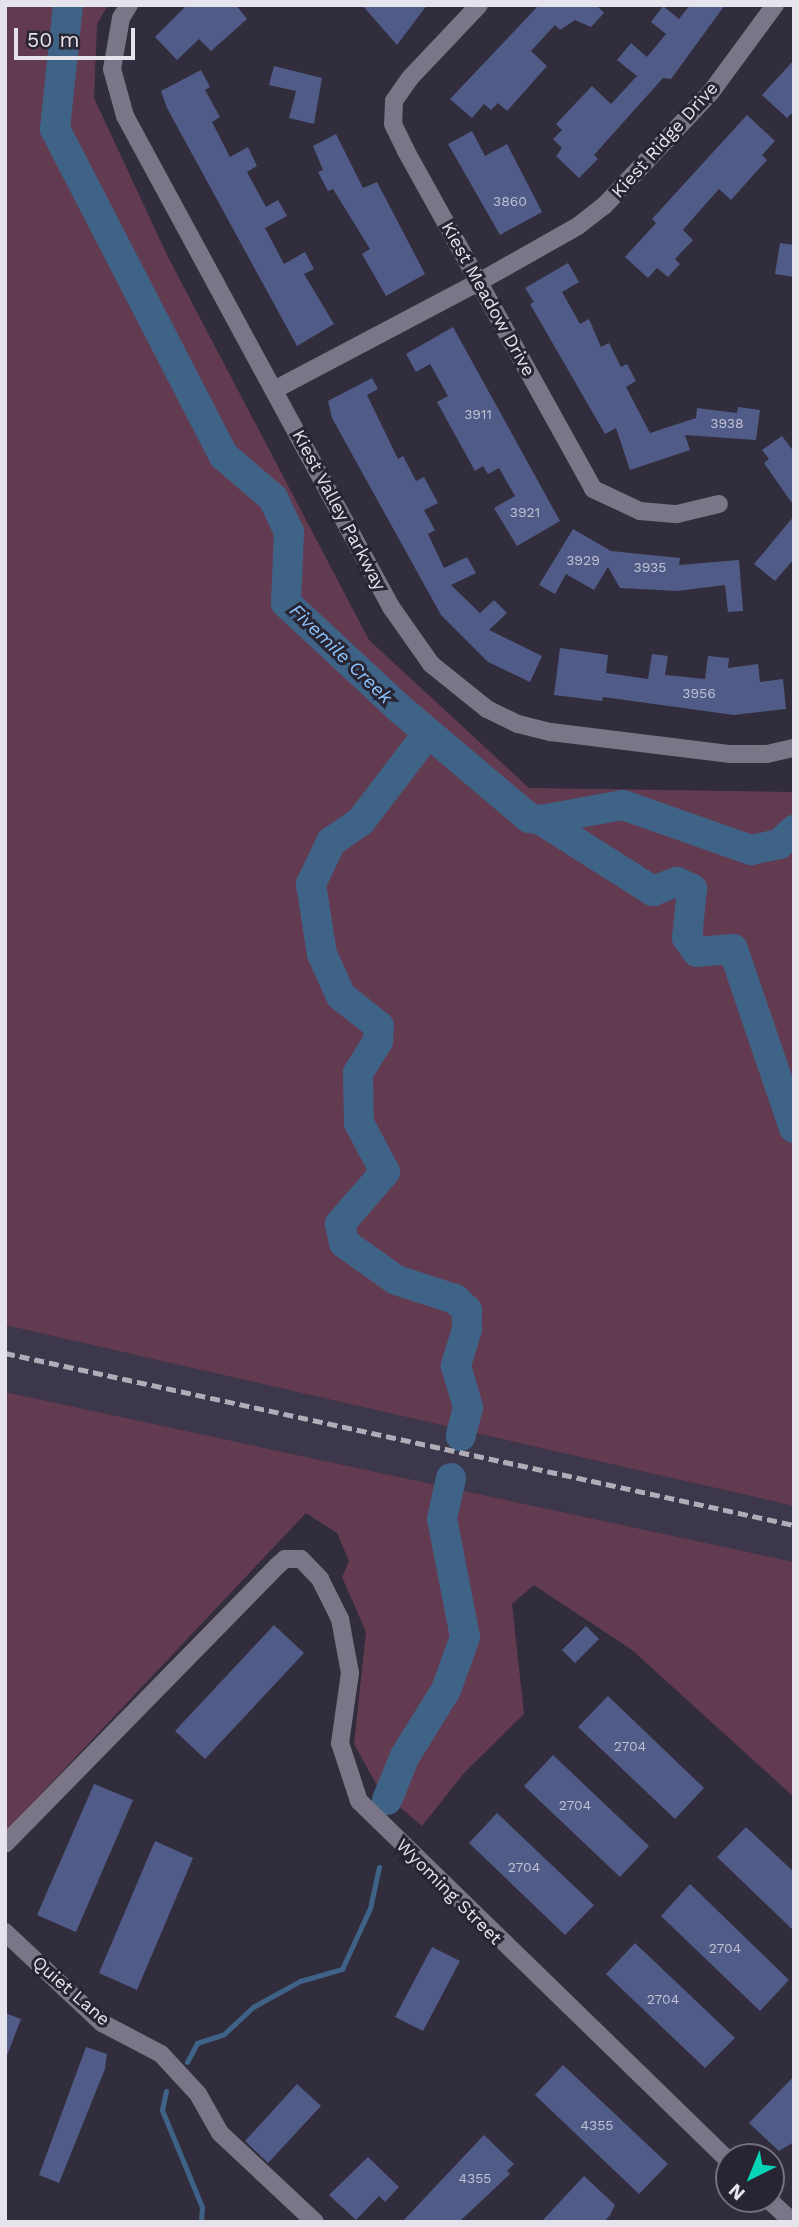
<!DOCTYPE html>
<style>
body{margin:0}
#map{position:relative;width:799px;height:2227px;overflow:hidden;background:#322d3c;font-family:"Work Sans",sans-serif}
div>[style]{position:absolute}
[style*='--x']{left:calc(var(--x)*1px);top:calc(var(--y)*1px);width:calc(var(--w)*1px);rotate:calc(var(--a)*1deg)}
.built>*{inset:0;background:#3c374a}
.green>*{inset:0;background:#633b51}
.stream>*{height:5px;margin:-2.5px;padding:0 2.5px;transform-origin:2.5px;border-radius:2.5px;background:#3f6387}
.river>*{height:30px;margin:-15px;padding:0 15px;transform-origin:15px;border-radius:15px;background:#3f6387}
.building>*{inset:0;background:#515b87}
.minor>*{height:18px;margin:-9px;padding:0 9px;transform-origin:9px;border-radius:9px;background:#7a7687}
.rail>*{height:5px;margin-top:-2.5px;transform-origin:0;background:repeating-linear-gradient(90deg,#afadb7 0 10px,transparent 0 15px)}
span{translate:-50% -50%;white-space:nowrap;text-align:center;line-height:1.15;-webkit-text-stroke:6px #282432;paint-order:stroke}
.number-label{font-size:14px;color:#c0c1d3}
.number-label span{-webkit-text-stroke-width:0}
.street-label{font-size:18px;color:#e5e3ec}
.water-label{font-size:19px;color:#8ac3fe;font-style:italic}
.frame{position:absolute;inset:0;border:7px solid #e5e3ec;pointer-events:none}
.north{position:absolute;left:715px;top:2143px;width:70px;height:70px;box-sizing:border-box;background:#282432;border:2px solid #74707c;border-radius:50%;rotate:223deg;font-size:19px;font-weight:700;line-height:28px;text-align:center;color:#e5e3ec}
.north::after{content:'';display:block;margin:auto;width:24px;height:32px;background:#05d5b6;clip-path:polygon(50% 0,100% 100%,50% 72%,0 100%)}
.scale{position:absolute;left:14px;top:28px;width:121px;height:32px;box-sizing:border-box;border:4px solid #e5e3ec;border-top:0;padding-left:9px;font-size:21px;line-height:24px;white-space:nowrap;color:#e5e3ec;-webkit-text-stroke:5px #282432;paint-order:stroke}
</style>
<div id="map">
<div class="built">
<i style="clip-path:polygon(5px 1325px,794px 1506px,794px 1562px,5px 1392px)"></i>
</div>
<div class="green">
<i style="clip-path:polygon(5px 5px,108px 5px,97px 24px,94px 98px,168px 257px,369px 640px,529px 788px,794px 792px,794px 1506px,5px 1325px)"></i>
<i style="clip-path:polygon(5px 1392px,794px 1562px,794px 1797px,632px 1650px,534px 1585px,512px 1604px,524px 1714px,464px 1773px,422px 1826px,379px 1789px,354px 1744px,366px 1632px,342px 1577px,349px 1561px,337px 1533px,306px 1513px,5px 1832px)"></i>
</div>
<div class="stream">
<i style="--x:187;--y:2062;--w:21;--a:-62"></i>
<i style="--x:197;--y:2043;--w:28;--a:-18"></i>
<i style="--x:224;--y:2034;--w:40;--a:-43"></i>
<i style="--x:253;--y:2007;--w:54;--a:-29"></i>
<i style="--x:300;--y:1981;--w:44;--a:-15.9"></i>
<i style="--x:342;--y:1969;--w:67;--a:-65.3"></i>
<i style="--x:370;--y:1908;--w:42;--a:-77.6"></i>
<i style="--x:166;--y:2091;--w:19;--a:102"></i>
<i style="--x:162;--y:2110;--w:105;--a:67.6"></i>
<i style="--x:202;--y:2207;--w:15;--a:94"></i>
</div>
<div class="river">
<i style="--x:68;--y:5;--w:125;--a:96"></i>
<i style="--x:55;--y:129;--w:368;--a:62.7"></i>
<i style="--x:224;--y:456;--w:65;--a:40.6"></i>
<i style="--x:273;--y:498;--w:38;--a:65"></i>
<i style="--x:289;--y:532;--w:71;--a:92.4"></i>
<i style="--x:286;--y:603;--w:154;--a:42.9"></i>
<i style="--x:399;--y:708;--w:170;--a:40.2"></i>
<i style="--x:529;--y:818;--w:12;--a:9"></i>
<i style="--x:541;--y:820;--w:83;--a:-10.4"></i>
<i style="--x:623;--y:805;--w:136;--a:19.4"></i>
<i style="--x:751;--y:850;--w:29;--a:-12"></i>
<i style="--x:779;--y:844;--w:21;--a:-43"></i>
<i style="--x:428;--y:733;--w:111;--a:127.3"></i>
<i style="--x:361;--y:821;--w:37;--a:145"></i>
<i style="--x:331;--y:842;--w:47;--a:115.5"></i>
<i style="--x:311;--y:884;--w:71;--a:81.1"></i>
<i style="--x:322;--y:954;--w:46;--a:65.7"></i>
<i style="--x:341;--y:996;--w:48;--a:38.3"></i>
<i style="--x:379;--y:1026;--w:15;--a:94"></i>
<i style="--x:378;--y:1041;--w:38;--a:122"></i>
<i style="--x:358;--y:1073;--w:50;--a:88.9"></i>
<i style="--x:359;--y:1123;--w:55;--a:62"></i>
<i style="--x:385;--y:1172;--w:69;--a:130.9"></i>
<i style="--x:340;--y:1224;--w:19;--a:78"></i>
<i style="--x:344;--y:1243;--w:64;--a:35.4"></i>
<i style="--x:396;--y:1280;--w:62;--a:17.9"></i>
<i style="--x:455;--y:1299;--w:16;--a:43"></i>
<i style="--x:467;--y:1310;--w:19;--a:90"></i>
<i style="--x:467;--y:1329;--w:39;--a:107"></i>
<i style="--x:456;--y:1366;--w:43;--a:73.7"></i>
<i style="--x:468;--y:1407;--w:30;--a:104"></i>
<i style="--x:541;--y:820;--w:133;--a:32.4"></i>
<i style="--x:653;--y:891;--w:26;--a:-21"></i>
<i style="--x:677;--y:882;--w:17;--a:25"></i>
<i style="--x:692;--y:889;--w:49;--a:95.8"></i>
<i style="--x:687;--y:938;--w:17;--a:54"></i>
<i style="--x:697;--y:952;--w:36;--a:-5"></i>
<i style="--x:733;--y:949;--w:189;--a:71.2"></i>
<i style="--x:387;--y:1800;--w:48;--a:-67.8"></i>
<i style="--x:405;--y:1756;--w:78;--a:-58.2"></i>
<i style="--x:446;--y:1690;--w:56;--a:-70.3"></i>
<i style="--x:465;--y:1637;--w:120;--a:-101"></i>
<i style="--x:442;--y:1519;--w:42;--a:-77.6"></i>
</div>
<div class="building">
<i style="clip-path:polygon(187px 5px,236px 5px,247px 19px,211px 51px,199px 39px,177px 60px,155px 37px)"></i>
<i style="clip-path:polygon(362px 5px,427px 5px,397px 45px)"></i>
<i style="clip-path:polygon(539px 5px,596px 5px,604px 13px,591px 27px,575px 20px,560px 30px,555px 25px,531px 51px,547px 66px,507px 111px,498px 103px,491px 110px,484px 104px,472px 118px,450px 99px)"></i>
<i style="clip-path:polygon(690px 5px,725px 5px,671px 79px,663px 78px,594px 155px,598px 159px,579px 178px,556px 156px,562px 148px,553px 139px,562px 130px,556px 124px,592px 86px,611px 104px,637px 76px,617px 60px,631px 43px,647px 57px,666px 34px,651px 22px,663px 6px,679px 19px)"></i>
<i style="clip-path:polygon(794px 60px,794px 111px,787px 118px,762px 95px)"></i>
<i style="clip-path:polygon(274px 66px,322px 78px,314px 124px,289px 118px,296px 91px,269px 85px)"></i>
<i style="clip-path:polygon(201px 70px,210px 87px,205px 90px,220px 117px,212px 122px,230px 157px,248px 147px,257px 166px,247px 172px,266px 207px,278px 200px,287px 216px,265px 228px,284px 264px,305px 252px,314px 269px,304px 274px,334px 324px,297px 346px,167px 108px,161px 91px)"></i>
<i style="clip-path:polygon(747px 115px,775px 141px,762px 155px,767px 160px,731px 200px,719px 189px,695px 216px,683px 230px,693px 240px,675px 259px,680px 264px,668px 277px,657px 268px,648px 278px,625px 257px,656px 223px,652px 219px)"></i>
<i style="clip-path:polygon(472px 131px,485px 156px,507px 144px,542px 212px,500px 235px,448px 144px)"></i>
<i style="clip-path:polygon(336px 134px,363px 188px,377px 182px,425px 274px,386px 296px,362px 254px,370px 249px,333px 189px,328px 191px,318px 172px,323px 170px,313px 146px)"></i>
<i style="clip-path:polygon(780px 243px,794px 245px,794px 277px,775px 274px)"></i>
<i style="clip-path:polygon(568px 263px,579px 282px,562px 292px,580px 324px,589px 319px,601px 347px,609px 343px,621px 367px,627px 364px,636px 381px,626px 387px,650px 433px,696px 418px,697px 408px,737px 413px,738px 407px,760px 410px,756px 440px,685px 435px,690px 450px,630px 470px,616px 428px,605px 434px,530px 304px,534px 302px,525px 288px)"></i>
<i style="clip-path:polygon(453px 327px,560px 521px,517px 546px,494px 508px,515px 496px,499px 468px,488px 474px,483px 466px,475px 471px,437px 402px,448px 396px,430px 364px,416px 372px,406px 354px)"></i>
<i style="clip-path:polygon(372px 378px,378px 389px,367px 395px,398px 459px,403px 456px,416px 481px,424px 477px,438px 503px,424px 510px,435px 530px,428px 534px,444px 568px,467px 557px,476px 573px,451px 585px,480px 613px,494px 600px,507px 613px,489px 630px,542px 656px,530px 682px,488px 662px,441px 615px,332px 418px,328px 401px)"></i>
<i style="clip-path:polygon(782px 436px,794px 452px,794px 506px,764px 463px,769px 459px,762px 450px)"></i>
<i style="clip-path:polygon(794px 516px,794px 559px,775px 581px,754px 564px)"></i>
<i style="clip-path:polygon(573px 529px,611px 551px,680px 558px,679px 565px,739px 560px,743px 611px,728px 612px,725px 585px,677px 591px,620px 588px,608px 567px,594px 590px,566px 574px,555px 594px,539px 585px)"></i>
<i style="clip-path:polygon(560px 648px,608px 655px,606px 673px,648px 679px,652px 654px,668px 656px,665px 675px,705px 679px,708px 656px,729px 658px,728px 668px,758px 664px,760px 682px,783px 679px,786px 709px,734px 715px,603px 697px,602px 701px,554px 695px)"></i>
<i style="clip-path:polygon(274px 1625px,304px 1653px,205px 1759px,175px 1731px)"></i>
<i style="clip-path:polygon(586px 1626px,599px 1639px,575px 1663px,562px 1650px)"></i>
<i style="clip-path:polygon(608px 1696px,704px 1788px,675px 1819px,578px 1727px)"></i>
<i style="clip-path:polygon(553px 1755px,649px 1846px,620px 1877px,524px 1786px)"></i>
<i style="clip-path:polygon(94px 1784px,133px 1800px,76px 1932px,37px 1915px)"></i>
<i style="clip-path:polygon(497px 1813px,594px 1905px,565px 1935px,469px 1843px)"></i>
<i style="clip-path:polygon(746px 1827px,794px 1872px,794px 1931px,717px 1857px)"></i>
<i style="clip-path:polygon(155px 1841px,193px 1858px,137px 1990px,99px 1973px)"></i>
<i style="clip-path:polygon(690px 1884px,789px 1980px,760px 2011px,661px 1916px)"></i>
<i style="clip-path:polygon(635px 1943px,735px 2038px,705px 2068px,606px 1974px)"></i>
<i style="clip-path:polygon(432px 1947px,460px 1961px,423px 2031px,395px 2017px)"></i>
<i style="clip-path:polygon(5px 2013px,21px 2019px,6px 2058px,5px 2058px)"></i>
<i style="clip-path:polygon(86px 2047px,107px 2054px,105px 2069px,59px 2183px,39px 2175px)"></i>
<i style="clip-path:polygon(563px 2065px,668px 2164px,639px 2194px,535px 2095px)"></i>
<i style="clip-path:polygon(794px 2076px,794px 2142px,779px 2151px,749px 2123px)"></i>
<i style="clip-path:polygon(297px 2084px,321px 2106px,268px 2163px,245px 2141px)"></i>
<i style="clip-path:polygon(484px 2135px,514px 2164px,507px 2171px,510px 2174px,459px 2222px,402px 2222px)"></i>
<i style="clip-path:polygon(368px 2157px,399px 2187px,385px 2202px,379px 2196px,356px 2220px,329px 2195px)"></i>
<i style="clip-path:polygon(584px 2176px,615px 2205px,610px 2215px,604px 2222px,541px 2222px)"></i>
</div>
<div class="minor">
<i style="--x:129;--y:5;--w:15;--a:122"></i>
<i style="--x:121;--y:18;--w:52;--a:100"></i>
<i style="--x:112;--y:69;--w:49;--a:74.5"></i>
<i style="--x:125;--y:116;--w:558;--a:61.55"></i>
<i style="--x:391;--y:607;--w:70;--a:54.9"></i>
<i style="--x:431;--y:664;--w:72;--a:38.8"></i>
<i style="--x:487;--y:709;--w:34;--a:26"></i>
<i style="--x:518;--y:724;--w:34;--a:14"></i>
<i style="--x:551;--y:732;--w:181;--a:7"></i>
<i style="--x:731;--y:754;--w:36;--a:0"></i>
<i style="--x:767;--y:754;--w:28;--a:-13"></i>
<i style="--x:479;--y:5;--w:100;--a:133.4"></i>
<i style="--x:410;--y:78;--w:28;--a:125"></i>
<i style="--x:394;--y:101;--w:23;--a:92"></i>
<i style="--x:393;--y:124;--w:30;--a:64"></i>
<i style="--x:406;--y:151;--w:386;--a:61"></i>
<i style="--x:593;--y:489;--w:52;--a:25.1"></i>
<i style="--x:640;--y:511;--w:37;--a:5"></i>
<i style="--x:677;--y:514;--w:43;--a:-13.4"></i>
<i style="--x:274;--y:390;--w:232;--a:-27.8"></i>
<i style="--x:479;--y:282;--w:114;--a:-29.5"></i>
<i style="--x:578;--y:226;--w:33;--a:-38"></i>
<i style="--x:604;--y:206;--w:156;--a:-46.8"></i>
<i style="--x:711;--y:92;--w:108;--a:-53.7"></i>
<i style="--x:5;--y:1844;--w:389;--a:-45.6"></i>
<i style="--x:277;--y:1566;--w:11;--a:-41"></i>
<i style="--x:285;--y:1559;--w:16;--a:0"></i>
<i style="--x:301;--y:1559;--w:28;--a:46"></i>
<i style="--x:320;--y:1579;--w:45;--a:63.4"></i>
<i style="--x:340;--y:1619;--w:55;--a:79.5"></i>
<i style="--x:350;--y:1673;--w:71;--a:98.1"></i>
<i style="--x:340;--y:1743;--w:61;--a:71.9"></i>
<i style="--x:359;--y:1801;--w:516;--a:44.22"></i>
<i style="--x:5;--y:1932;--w:133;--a:43.2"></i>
<i style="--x:102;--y:2023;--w:67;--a:27.7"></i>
<i style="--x:161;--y:2054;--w:54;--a:47.2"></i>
<i style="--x:198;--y:2094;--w:45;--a:60.6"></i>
<i style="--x:220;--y:2133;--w:130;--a:43.1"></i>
<i style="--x:768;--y:2199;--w:34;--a:43"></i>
</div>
<div class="rail">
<i style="--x:5;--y:1353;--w:808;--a:12.3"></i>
</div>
<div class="number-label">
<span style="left:510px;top:201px">3860</span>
<span style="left:478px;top:414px">3911</span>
<span style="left:727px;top:423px">3938</span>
<span style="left:525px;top:512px">3921</span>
<span style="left:583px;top:560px">3929</span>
<span style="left:650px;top:567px">3935</span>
<span style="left:699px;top:693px">3956</span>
<span style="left:630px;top:1746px">2704</span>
<span style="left:575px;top:1805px">2704</span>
<span style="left:524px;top:1867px">2704</span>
<span style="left:725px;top:1948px">2704</span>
<span style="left:663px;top:1999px">2704</span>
<span style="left:597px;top:2125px">4355</span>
<span style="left:475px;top:2178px">4355</span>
</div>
<div class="street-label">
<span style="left:665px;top:140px;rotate:-48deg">Kiest Ridge Drive</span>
<span style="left:488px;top:299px;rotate:61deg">Kiest Meadow Drive</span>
<span style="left:339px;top:510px;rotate:62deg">Kiest Valley Parkway</span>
<span style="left:449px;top:1892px;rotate:45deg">Wyoming Street</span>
<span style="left:71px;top:1991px;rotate:41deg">Quiet Lane</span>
</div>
<div class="water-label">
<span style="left:341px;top:654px;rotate:44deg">Fivemile Creek</span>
</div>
<div class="frame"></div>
<div class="north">N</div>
<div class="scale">50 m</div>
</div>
